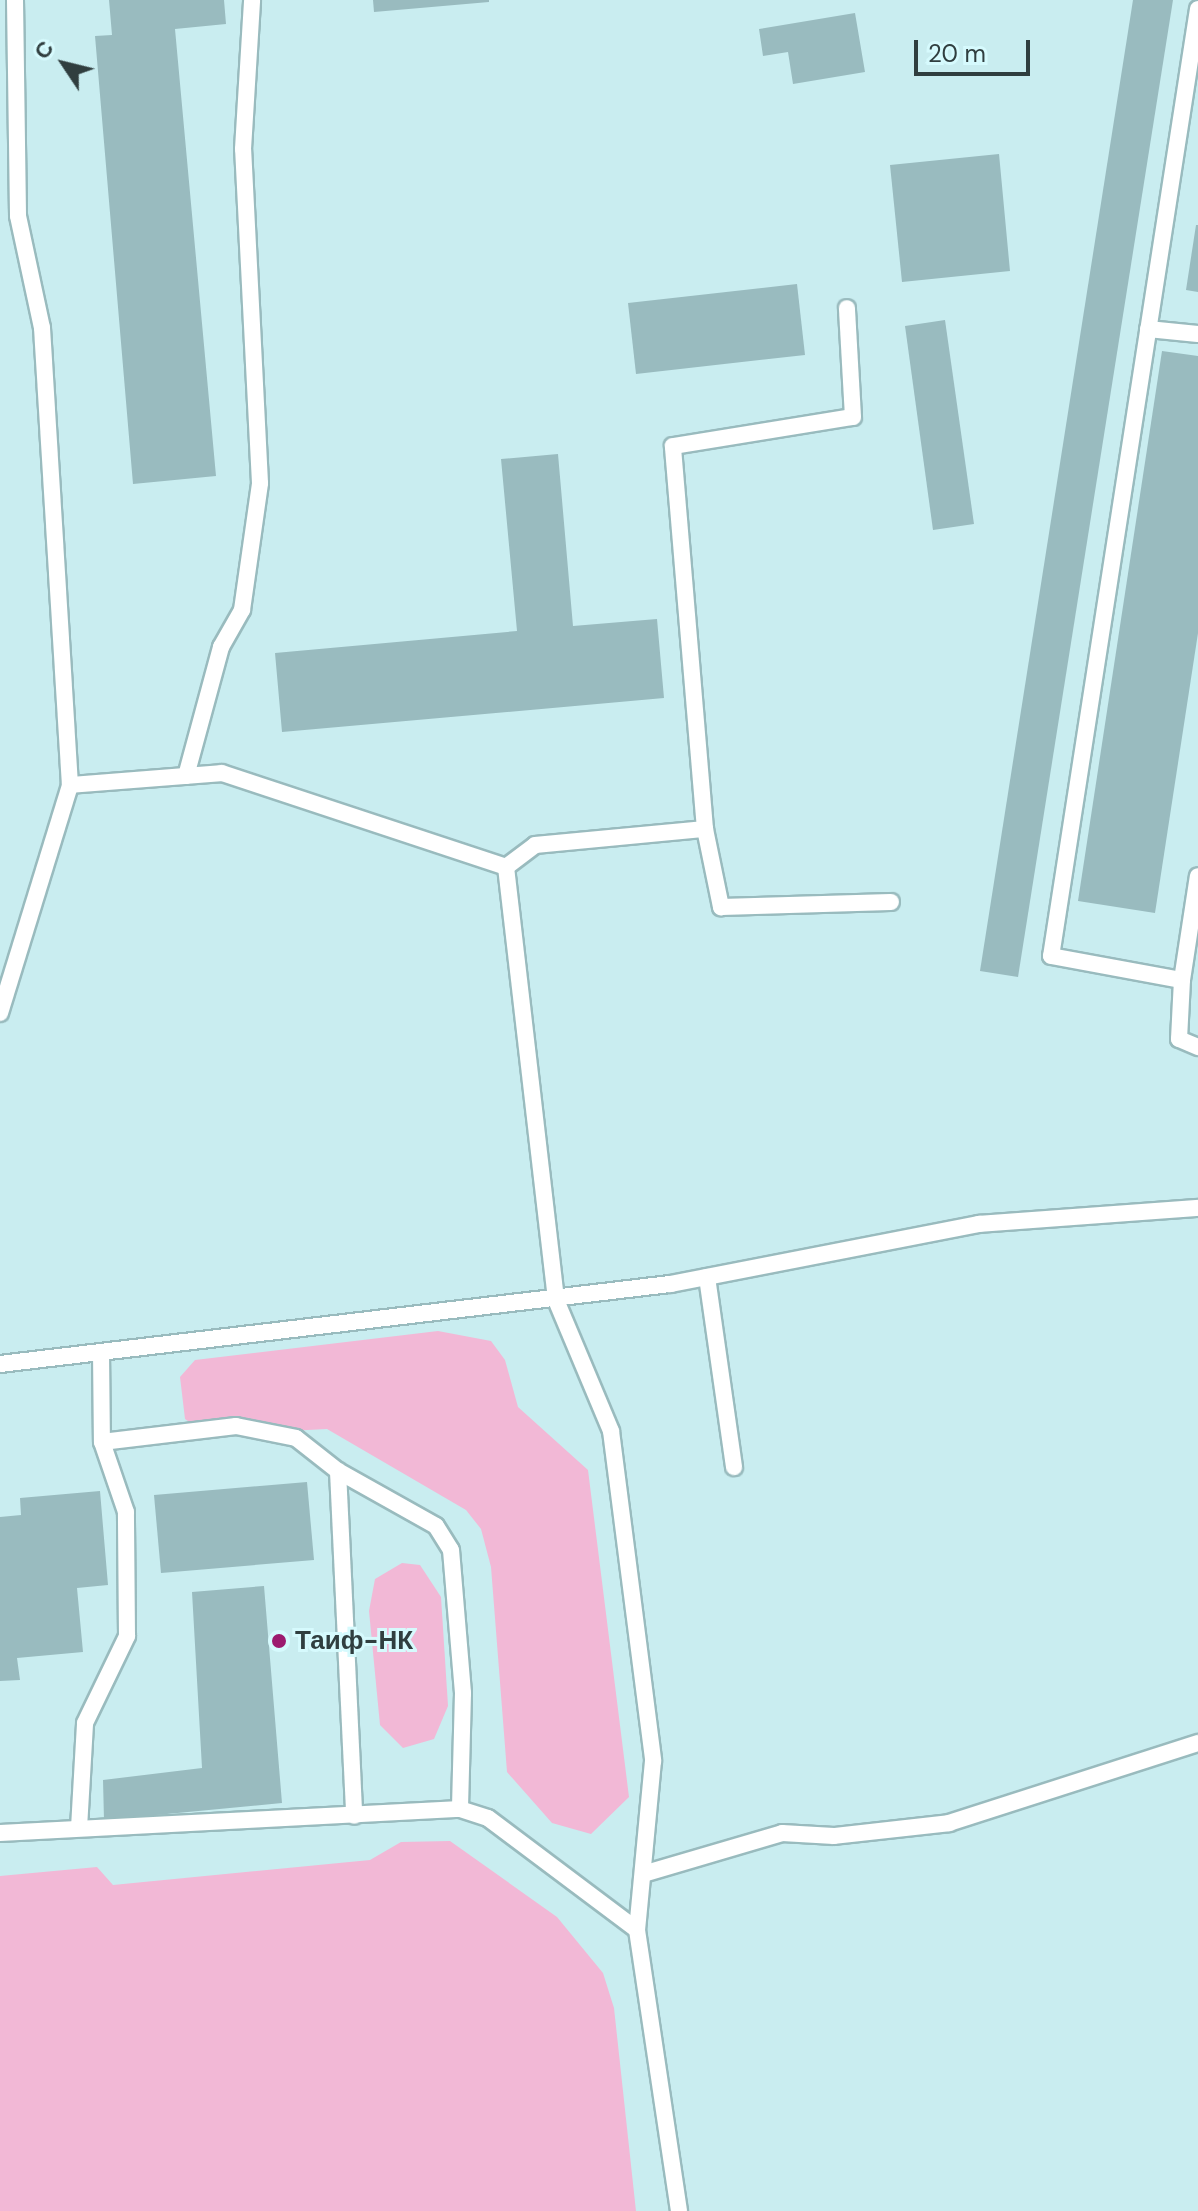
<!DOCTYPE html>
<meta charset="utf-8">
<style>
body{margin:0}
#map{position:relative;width:1198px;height:2211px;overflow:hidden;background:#c9edf0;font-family:"DM Sans",sans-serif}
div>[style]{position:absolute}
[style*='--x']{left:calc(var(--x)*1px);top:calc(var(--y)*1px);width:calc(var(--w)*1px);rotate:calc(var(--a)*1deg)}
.green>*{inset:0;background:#f2b8d6}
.building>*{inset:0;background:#99bbbf}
.roads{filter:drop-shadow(2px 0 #99bbbe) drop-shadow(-2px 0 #99bbbe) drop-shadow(0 2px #99bbbe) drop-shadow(0 -2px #99bbbe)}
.lane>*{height:16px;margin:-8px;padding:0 8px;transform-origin:8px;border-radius:8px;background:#fff}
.dots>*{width:22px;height:22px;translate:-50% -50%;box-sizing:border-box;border:4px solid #d6fafd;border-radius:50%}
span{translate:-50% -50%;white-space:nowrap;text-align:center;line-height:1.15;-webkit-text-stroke:6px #d6fafd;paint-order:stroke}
.poi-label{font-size:26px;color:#303e3f;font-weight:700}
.left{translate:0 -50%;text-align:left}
.north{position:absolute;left:24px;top:24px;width:80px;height:80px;-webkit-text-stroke:6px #d6fafd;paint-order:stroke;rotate:305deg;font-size:22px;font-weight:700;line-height:32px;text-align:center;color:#303e3f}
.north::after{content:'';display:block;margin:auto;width:28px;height:36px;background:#303e3f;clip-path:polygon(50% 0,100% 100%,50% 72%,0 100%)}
.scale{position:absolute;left:914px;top:40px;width:116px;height:36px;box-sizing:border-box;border:4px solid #303e3f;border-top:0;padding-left:10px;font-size:24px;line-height:28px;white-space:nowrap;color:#303e3f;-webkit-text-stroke:6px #d6fafd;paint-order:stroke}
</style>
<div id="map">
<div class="green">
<i style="clip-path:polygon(438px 1331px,491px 1341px,505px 1360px,518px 1407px,588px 1470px,629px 1797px,591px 1834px,552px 1823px,507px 1772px,491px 1567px,481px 1529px,466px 1510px,327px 1429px,209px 1435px,185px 1419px,180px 1377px,195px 1360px)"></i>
<i style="clip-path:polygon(402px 1563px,420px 1565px,441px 1597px,448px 1706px,434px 1739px,403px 1748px,380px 1725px,369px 1611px,375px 1579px)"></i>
<i style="clip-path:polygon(450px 1841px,557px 1917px,603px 1973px,614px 2008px,636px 2211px,0 2211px,0 1876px,97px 1867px,113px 1885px,370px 1860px,401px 1842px)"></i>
</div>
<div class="building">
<i style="clip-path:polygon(109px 0,224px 0,226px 24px,175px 29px,216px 476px,133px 484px,95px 36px,112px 35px)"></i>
<i style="clip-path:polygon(373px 0,489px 0,489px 2px,374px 12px)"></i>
<i style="clip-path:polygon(1133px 0,1173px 0,1018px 977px,980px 971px)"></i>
<i style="clip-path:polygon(855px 13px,865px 72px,793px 84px,788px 52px,763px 56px,759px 29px)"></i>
<i style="clip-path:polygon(999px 154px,1010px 271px,902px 282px,890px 165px)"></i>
<i style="clip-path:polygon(1196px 225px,1198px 225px,1198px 292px,1186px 290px)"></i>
<i style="clip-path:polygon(797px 284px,805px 355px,636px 374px,628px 303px)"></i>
<i style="clip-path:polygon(945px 320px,974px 524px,933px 530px,905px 326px)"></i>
<i style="clip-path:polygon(1162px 351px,1198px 356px,1198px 633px,1155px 913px,1078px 901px)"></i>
<i style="clip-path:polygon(558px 454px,573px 626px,657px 619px,664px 698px,282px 732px,275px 653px,517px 631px,501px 459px)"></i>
<i style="clip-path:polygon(307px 1482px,314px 1560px,161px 1573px,154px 1495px)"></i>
<i style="clip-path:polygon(100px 1491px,108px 1585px,77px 1588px,83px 1652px,17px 1658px,20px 1680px,0 1681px,0 1517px,21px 1515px,20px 1498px)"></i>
<i style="clip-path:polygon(264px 1586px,282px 1803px,104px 1820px,103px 1780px,202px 1768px,192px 1592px)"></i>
</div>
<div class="roads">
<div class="lane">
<i style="--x:15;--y:0;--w:216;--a:89.2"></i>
<i style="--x:18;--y:216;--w:115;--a:77.9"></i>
<i style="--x:42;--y:328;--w:458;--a:86.5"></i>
<i style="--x:1198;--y:9;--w:958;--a:98.82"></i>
<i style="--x:1051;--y:956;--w:133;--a:10.4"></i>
<i style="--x:1182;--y:980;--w:105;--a:-81.3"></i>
<i style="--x:1148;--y:329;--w:50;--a:5.7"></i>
<i style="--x:186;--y:776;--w:134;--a:-74.8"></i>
<i style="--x:221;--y:647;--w:43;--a:-60.4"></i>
<i style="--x:242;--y:610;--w:128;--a:-81.9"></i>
<i style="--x:260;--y:483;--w:334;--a:-92.9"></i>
<i style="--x:243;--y:149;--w:149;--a:-86.5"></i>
<i style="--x:705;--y:829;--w:384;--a:-94.8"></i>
<i style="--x:673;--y:446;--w:182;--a:-9.2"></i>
<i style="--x:853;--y:417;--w:109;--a:-93.2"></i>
<i style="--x:506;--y:867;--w:36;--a:-37"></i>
<i style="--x:535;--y:845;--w:171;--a:-5.4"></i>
<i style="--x:705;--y:829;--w:80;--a:78.4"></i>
<i style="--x:721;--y:907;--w:170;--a:-1.7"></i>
<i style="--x:1182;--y:980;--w:59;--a:92.9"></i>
<i style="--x:1179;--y:1039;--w:21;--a:23"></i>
<i style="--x:0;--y:1013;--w:239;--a:-72.9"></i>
<i style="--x:70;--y:785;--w:152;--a:-4.5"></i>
<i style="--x:222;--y:773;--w:299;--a:18.3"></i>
<i style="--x:506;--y:867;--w:436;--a:83.4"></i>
<i style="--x:556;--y:1300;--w:142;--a:67.2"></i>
<i style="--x:611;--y:1431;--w:333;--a:82.7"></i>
<i style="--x:653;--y:1761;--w:170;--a:95.4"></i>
<i style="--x:637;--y:1930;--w:284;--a:81.5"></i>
<i style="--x:707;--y:1277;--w:192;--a:81.9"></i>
<i style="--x:101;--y:1352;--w:90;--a:89.4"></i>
<i style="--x:102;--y:1442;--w:135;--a:-6.8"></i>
<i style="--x:236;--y:1426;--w:61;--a:11.3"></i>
<i style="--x:296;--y:1438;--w:53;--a:38.2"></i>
<i style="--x:338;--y:1471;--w:345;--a:87.3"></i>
<i style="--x:0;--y:1364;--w:675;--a:-6.81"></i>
<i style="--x:670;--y:1284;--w:315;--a:-11"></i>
<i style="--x:979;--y:1224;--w:220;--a:-4.2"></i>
<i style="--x:338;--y:1471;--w:112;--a:29.3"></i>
<i style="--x:436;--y:1526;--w:28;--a:58"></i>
<i style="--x:451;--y:1550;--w:144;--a:85.2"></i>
<i style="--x:463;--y:1693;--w:116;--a:91.5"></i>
<i style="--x:79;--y:1828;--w:105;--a:-86.7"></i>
<i style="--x:85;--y:1723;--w:97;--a:-64.2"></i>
<i style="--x:127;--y:1636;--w:124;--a:-90.5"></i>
<i style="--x:126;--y:1512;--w:74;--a:-108.9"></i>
<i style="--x:0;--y:1833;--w:461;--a:-3"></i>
<i style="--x:460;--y:1809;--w:29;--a:18"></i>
<i style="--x:488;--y:1818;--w:186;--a:36.9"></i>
<i style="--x:643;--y:1874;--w:145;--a:-16.4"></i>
<i style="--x:782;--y:1833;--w:52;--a:3.3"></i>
<i style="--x:834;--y:1836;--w:116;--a:-6.4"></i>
<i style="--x:949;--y:1823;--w:262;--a:-17.8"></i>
</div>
</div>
<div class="dots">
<i style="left:279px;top:1641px;background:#9c1b6f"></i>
</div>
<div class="poi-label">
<span class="left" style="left:295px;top:1641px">Таиф-НК</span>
</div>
<div class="north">С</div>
<div class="scale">20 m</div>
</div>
